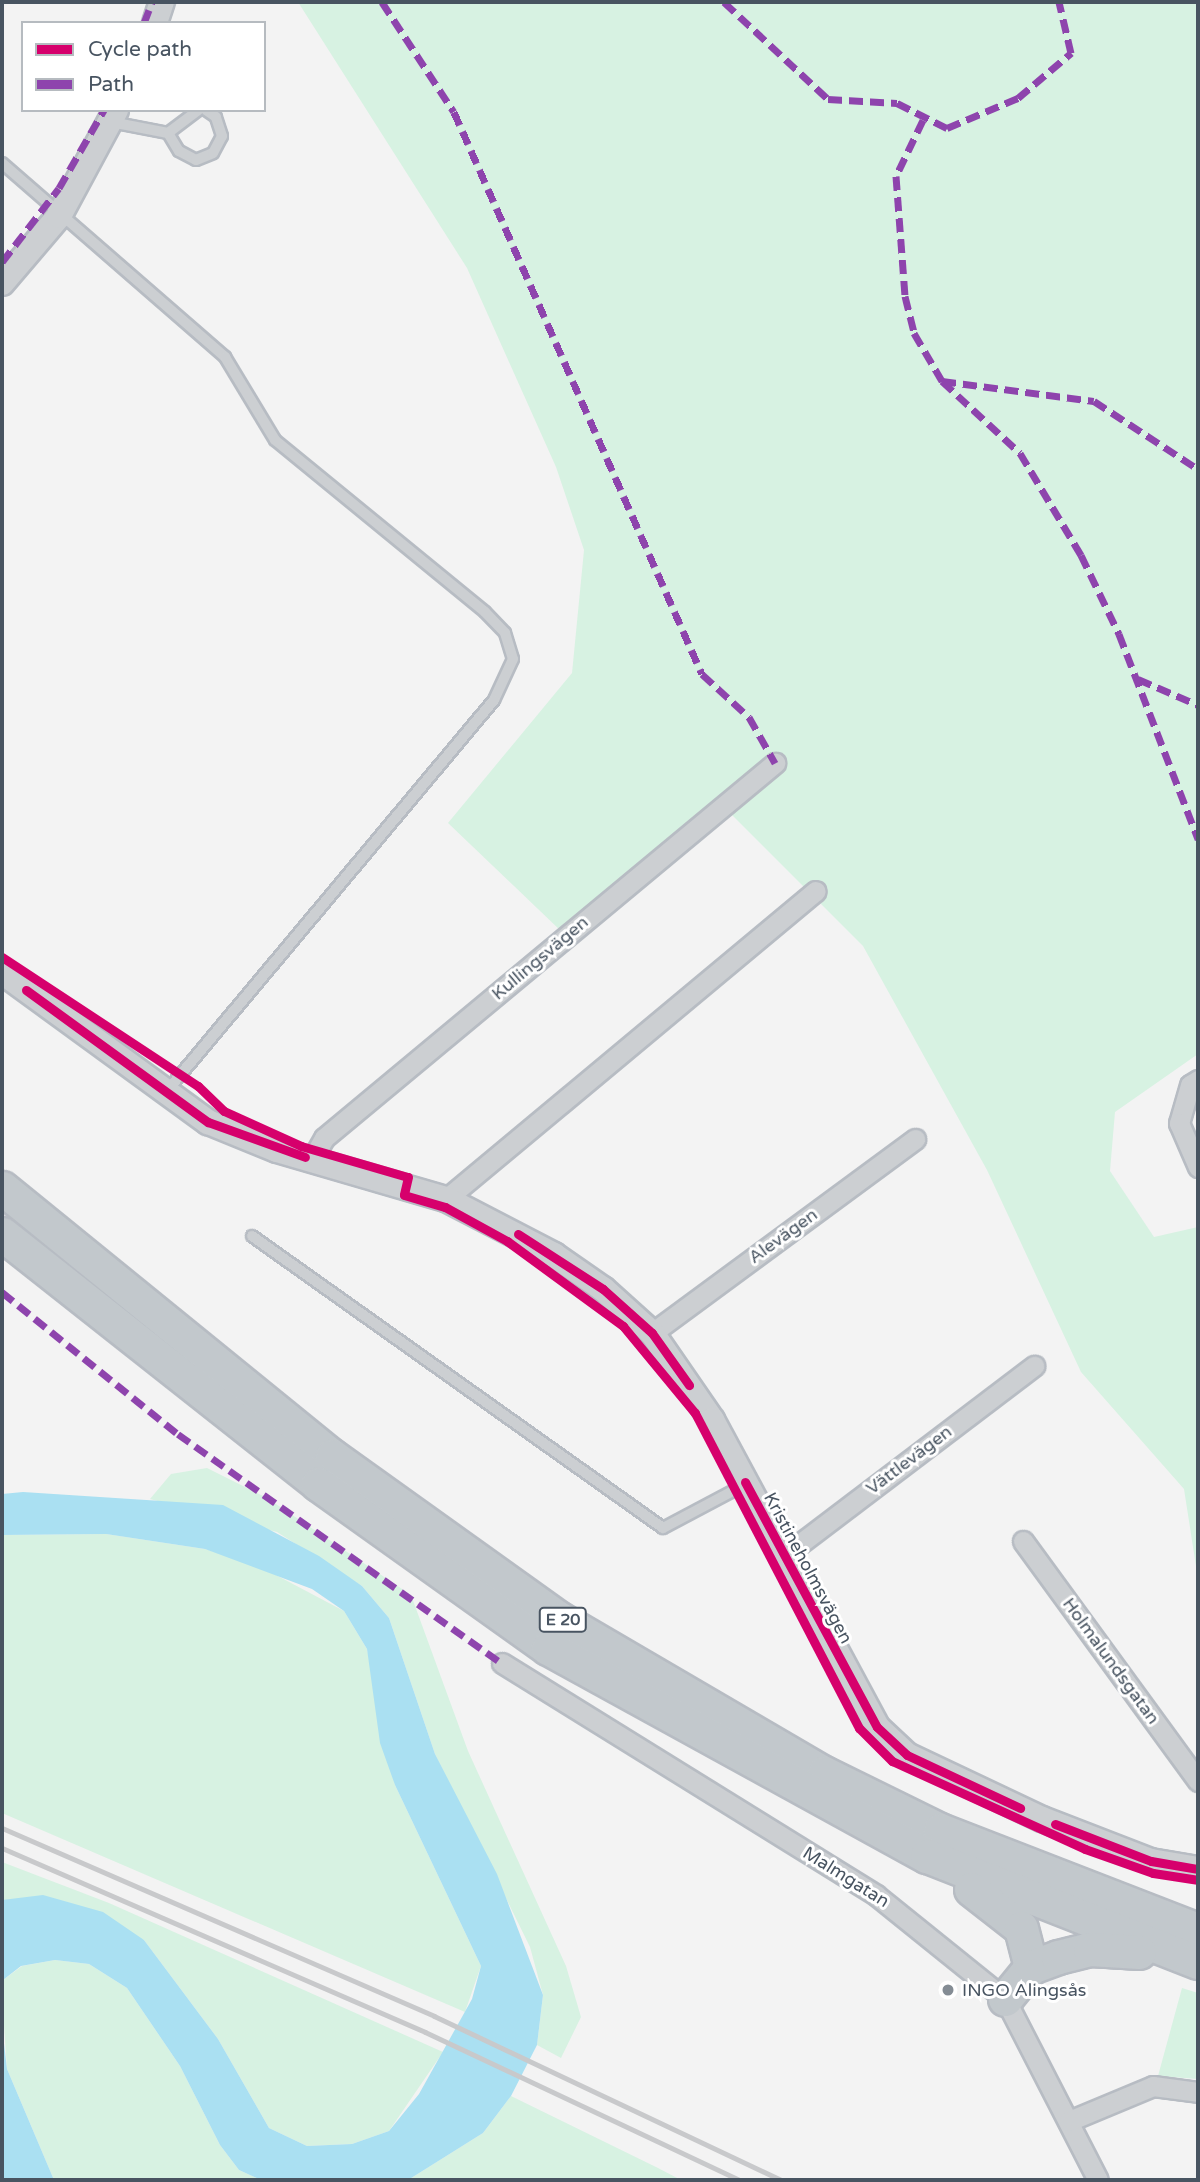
<!DOCTYPE html>
<meta charset="utf-8">
<style>
body{margin:0}
#map{position:relative;width:1200px;height:2182px;overflow:hidden;background:#f3f3f3;font-family:"Varela Round",sans-serif}
div>[style]{position:absolute}
[style*='--x']{left:calc(var(--x)*1px);top:calc(var(--y)*1px);width:calc(var(--w)*1px);rotate:calc(var(--a)*1deg)}
.green>*{inset:0;background:#d7f2e2}
.water>*{inset:0;background:#aae0f2}
.roads{filter:drop-shadow(2px 0 #b7bcc3) drop-shadow(-2px 0 #b7bcc3) drop-shadow(0 2px #b7bcc3) drop-shadow(0 -2px #b7bcc3)}
.service>*{height:10px;margin:-5px;padding:0 5px;transform-origin:5px;border-radius:5px;background:#cccfd2}
.minor>*{height:19px;margin:-9.5px;padding:0 9.5px;transform-origin:9.5px;border-radius:9.5px;background:#cccfd2}
.tertiary>*{height:24px;margin:-12px;padding:0 12px;transform-origin:12px;border-radius:12px;background:#cccfd2}
.trunk>*{height:33px;margin:-16.5px;padding:0 16.5px;transform-origin:16.5px;border-radius:16.5px;background:#c2c8cc}
.rail>*{height:5px;margin:-2.5px;padding:0 2.5px;transform-origin:2.5px;border-radius:2.5px;background:#c8c9cb}
.quiet>*{height:7px;margin-top:-3.5px;transform-origin:0;background:repeating-linear-gradient(90deg,#8e44ad 0 14px,transparent 0 21px)}
.cycleway>*{height:9px;margin:-4.5px;padding:0 4.5px;transform-origin:4.5px;border-radius:4.5px;background:#d6006c}
.dots>*{width:19px;height:19px;translate:-50% -50%;box-sizing:border-box;border:4px solid #fff;border-radius:50%}
span{translate:-50% -50%;white-space:nowrap;text-align:center;line-height:1.15;-webkit-text-stroke:6px #fff;paint-order:stroke}
.shield-label span{padding:2px 5px;background:#fff;border:2px solid;border-radius:5px;-webkit-text-stroke-width:0}
.shield-label{font-size:16px;color:#485461;font-weight:700}
.street-label{font-size:18px;color:#485461}
.poi-label{font-size:18px;color:#485461}
.left{translate:0 -50%;text-align:left}
.frame{position:absolute;inset:0;border:4px solid #485461;pointer-events:none}
.legend{position:absolute;left:21px;top:21px;width:245px;height:91px;box-sizing:border-box;background:#fff;border:2px solid #b6bbc0;margin:0;padding:9px 12px;list-style:none;font-size:21px;color:#485461}
.legend li{display:flex;align-items:center;gap:14px;height:35px}
.legend b{width:35px;border:2px solid #b6bbc0}
</style>
<div id="map">
<div class="green">
<i style="clip-path:polygon(298px 2px,1198px 2px,1198px 1054px,1115px 1112px,1110px 1171px,1154px 1237px,1198px 1227px,1198px 1579px,1184px 1489px,1081px 1372px,987px 1170px,863px 946px,725px 808px,562px 932px,448px 823px,572px 673px,584px 550px,556px 467px,467px 268px)"></i>
<i style="clip-path:polygon(207px 1468px,267px 1498px,411px 1595px,468px 1751px,566px 1966px,581px 2017px,561px 2058px,537px 2045px,543px 1995px,530px 1947px,435px 1754px,389px 1618px,362px 1586px,277px 1532px,150px 1499px,171px 1474px)"></i>
<i style="clip-path:polygon(106px 1534px,205px 1549px,257px 1565px,344px 1611px,367px 1649px,395px 1785px,481px 1966px,465px 2012px,2px 1813px,2px 1535px)"></i>
<i style="clip-path:polygon(2px 1862px,109px 1903px,443px 2052px,389px 2131px,352px 2144px,307px 2146px,269px 2128px,218px 2039px,144px 1940px,2px 1900px)"></i>
<i style="clip-path:polygon(55px 1960px,89px 1964px,127px 1988px,180px 2066px,220px 2145px,239px 2170px,261px 2180px,54px 2180px,7px 2069px,2px 1997px,3px 1980px,22px 1966px)"></i>
<i style="clip-path:polygon(1182px 1988px,1198px 1993px,1198px 2079px,1158px 2076px)"></i>
<i style="clip-path:polygon(511px 2096px,658px 2168px,681px 2180px,408px 2180px,483px 2133px)"></i>
</div>
<div class="water">
<i style="clip-path:polygon(23px 1492px,223px 1505px,319px 1556px,362px 1586px,389px 1618px,435px 1754px,497px 1874px,543px 1995px,537px 2045px,511px 2096px,483px 2133px,408px 2180px,261px 2180px,239px 2170px,220px 2145px,180px 2066px,127px 1988px,89px 1964px,55px 1960px,21px 1966px,3px 1980px,2px 1997px,2px 1900px,43px 1895px,103px 1912px,144px 1940px,218px 2039px,269px 2128px,307px 2146px,352px 2144px,389px 2131px,419px 2094px,472px 1999px,481px 1966px,395px 1785px,380px 1743px,367px 1649px,344px 1611px,312px 1589px,205px 1549px,106px 1534px,2px 1535px,2px 1494px)"></i>
<i style="clip-path:polygon(2px 2026px,7px 2069px,54px 2180px,2px 2180px)"></i>
</div>
<div class="roads">
<div class="service">
<i style="--x:111;--y:122;--w:58;--a:10.9"></i>
<i style="--x:168;--y:133;--w:21;--a:59"></i>
<i style="--x:179;--y:151;--w:19;--a:28"></i>
<i style="--x:196;--y:160;--w:18;--a:-22"></i>
<i style="--x:213;--y:153;--w:19;--a:-62"></i>
<i style="--x:222;--y:136;--w:20;--a:-108"></i>
<i style="--x:216;--y:117;--w:12;--a:-145"></i>
<i style="--x:168;--y:133;--w:38;--a:-37"></i>
<i style="--x:2;--y:163;--w:296;--a:41"></i>
<i style="--x:225;--y:357;--w:97;--a:58.9"></i>
<i style="--x:275;--y:440;--w:271;--a:39.3"></i>
<i style="--x:485;--y:612;--w:29;--a:46"></i>
<i style="--x:505;--y:633;--w:27;--a:73"></i>
<i style="--x:513;--y:659;--w:45;--a:114.9"></i>
<i style="--x:494;--y:700;--w:511;--a:129.92"></i>
<i style="--x:252;--y:1236;--w:504;--a:35.39"></i>
<i style="--x:663;--y:1528;--w:94;--a:-27.9"></i>
</div>
<div class="minor">
<i style="--x:1198;--y:1080;--w:9;--a:148"></i>
<i style="--x:1190;--y:1085;--w:40;--a:106"></i>
<i style="--x:1179;--y:1123;--w:48;--a:66.6"></i>
<i style="--x:312;--y:1159;--w:24;--a:-60"></i>
<i style="--x:324;--y:1138;--w:587;--a:-39.74"></i>
<i style="--x:446;--y:1199;--w:481;--a:-39.8"></i>
<i style="--x:652;--y:1333;--w:327;--a:-36.4"></i>
<i style="--x:1023;--y:1541;--w:297;--a:53.9"></i>
<i style="--x:785;--y:1555;--w:313;--a:-37.2"></i>
<i style="--x:502;--y:1663;--w:440;--a:31.8"></i>
<i style="--x:876;--y:1895;--w:166;--a:38.9"></i>
<i style="--x:1005;--y:1999;--w:203;--a:62.8"></i>
<i style="--x:1069;--y:2121;--w:91;--a:-22.6"></i>
<i style="--x:1153;--y:2086;--w:45;--a:7.6"></i>
</div>
<div class="tertiary">
<i style="--x:155;--y:23;--w:22;--a:-72"></i>
<i style="--x:2;--y:283;--w:88;--a:-49.6"></i>
<i style="--x:59;--y:216;--w:120;--a:-61.7"></i>
<i style="--x:2;--y:972;--w:255;--a:36.1"></i>
<i style="--x:208;--y:1122;--w:74;--a:22.1"></i>
<i style="--x:277;--y:1150;--w:176;--a:16.2"></i>
<i style="--x:446;--y:1199;--w:122;--a:27.4"></i>
<i style="--x:554;--y:1255;--w:60;--a:34.8"></i>
<i style="--x:603;--y:1289;--w:66;--a:41.9"></i>
<i style="--x:652;--y:1333;--w:106;--a:55.4"></i>
<i style="--x:712;--y:1420;--w:349;--a:61.7"></i>
<i style="--x:877;--y:1727;--w:41;--a:43"></i>
<i style="--x:907;--y:1755;--w:149;--a:25.4"></i>
<i style="--x:1042;--y:1819;--w:117;--a:21.1"></i>
<i style="--x:1151;--y:1861;--w:48;--a:9.7"></i>
</div>
<div class="trunk">
<i style="--x:2;--y:1188;--w:425;--a:39.1"></i>
<i style="--x:332;--y:1456;--w:280;--a:35.6"></i>
<i style="--x:560;--y:1619;--w:306;--a:30.3"></i>
<i style="--x:824;--y:1773;--w:129;--a:26.2"></i>
<i style="--x:940;--y:1830;--w:277;--a:21.2"></i>
<i style="--x:2;--y:1234;--w:403;--a:38.3"></i>
<i style="--x:318;--y:1484;--w:282;--a:35.5"></i>
<i style="--x:548;--y:1648;--w:432;--a:28.8"></i>
<i style="--x:927;--y:1856;--w:291;--a:21.4"></i>
<i style="--x:971;--y:1889;--w:63;--a:38"></i>
<i style="--x:1021;--y:1928;--w:40;--a:75.6"></i>
<i style="--x:1005;--y:1999;--w:41;--a:-50.9"></i>
<i style="--x:1031;--y:1967;--w:29;--a:-20"></i>
<i style="--x:1058;--y:1957;--w:33;--a:-14"></i>
<i style="--x:1090;--y:1949;--w:49;--a:3.5"></i>
</div>
</div>
<div class="rail">
<i style="--x:2;--y:1828;--w:471;--a:23.5"></i>
<i style="--x:434;--y:2016;--w:384;--a:25.3"></i>
<i style="--x:2;--y:1848;--w:461;--a:23.5"></i>
<i style="--x:425;--y:2032;--w:348;--a:25.2"></i>
</div>
<div class="quiet">
<i style="--x:382;--y:2;--w:131;--a:56.8"></i>
<i style="--x:454;--y:112;--w:614;--a:66.19"></i>
<i style="--x:702;--y:674;--w:64;--a:42.5"></i>
<i style="--x:749;--y:717;--w:53;--a:60.5"></i>
<i style="--x:724;--y:2;--w:142;--a:43"></i>
<i style="--x:828;--y:99;--w:69;--a:3.3"></i>
<i style="--x:897;--y:103;--w:56;--a:26.6"></i>
<i style="--x:947;--y:128;--w:77;--a:-22.9"></i>
<i style="--x:1018;--y:98;--w:70;--a:-40.3"></i>
<i style="--x:1071;--y:53;--w:52;--a:-103.2"></i>
<i style="--x:144;--y:23;--w:22;--a:-69"></i>
<i style="--x:923;--y:120;--w:62;--a:115.7"></i>
<i style="--x:896;--y:176;--w:120;--a:85.7"></i>
<i style="--x:905;--y:296;--w:38;--a:76"></i>
<i style="--x:914;--y:333;--w:56;--a:59.7"></i>
<i style="--x:942;--y:381;--w:106;--a:42.7"></i>
<i style="--x:1020;--y:453;--w:119;--a:59.1"></i>
<i style="--x:1081;--y:555;--w:88;--a:64.3"></i>
<i style="--x:1119;--y:634;--w:220;--a:68.9"></i>
<i style="--x:2;--y:262;--w:93;--a:-52.4"></i>
<i style="--x:59;--y:188;--w:90;--a:-60"></i>
<i style="--x:942;--y:381;--w:153;--a:7.5"></i>
<i style="--x:1094;--y:401;--w:124;--a:33.2"></i>
<i style="--x:1138;--y:679;--w:65;--a:23.4"></i>
<i style="--x:2;--y:1292;--w:226;--a:38.9"></i>
<i style="--x:178;--y:1434;--w:397;--a:35.3"></i>
</div>
<div class="cycleway">
<i style="--x:2;--y:957;--w:235;--a:33.4"></i>
<i style="--x:198;--y:1086;--w:36;--a:44"></i>
<i style="--x:224;--y:1111;--w:85;--a:24.4"></i>
<i style="--x:301;--y:1146;--w:111;--a:16.2"></i>
<i style="--x:408;--y:1177;--w:18;--a:103"></i>
<i style="--x:404;--y:1195;--w:43;--a:16.3"></i>
<i style="--x:445;--y:1207;--w:71;--a:28.7"></i>
<i style="--x:507;--y:1241;--w:144;--a:36.2"></i>
<i style="--x:623;--y:1326;--w:113;--a:50.4"></i>
<i style="--x:695;--y:1413;--w:355;--a:62.5"></i>
<i style="--x:859;--y:1728;--w:47;--a:45"></i>
<i style="--x:892;--y:1761;--w:212;--a:24.5"></i>
<i style="--x:1085;--y:1849;--w:72;--a:19.4"></i>
<i style="--x:1153;--y:1873;--w:46;--a:8.8"></i>
<i style="--x:26;--y:990;--w:225;--a:36"></i>
<i style="--x:208;--y:1122;--w:103;--a:19.8"></i>
<i style="--x:518;--y:1234;--w:101;--a:32.9"></i>
<i style="--x:603;--y:1289;--w:66;--a:41.9"></i>
<i style="--x:652;--y:1333;--w:64;--a:54.6"></i>
<i style="--x:745;--y:1482;--w:278;--a:61.7"></i>
<i style="--x:877;--y:1727;--w:41;--a:43"></i>
<i style="--x:907;--y:1755;--w:125;--a:25.1"></i>
<i style="--x:1055;--y:1824;--w:103;--a:21.1"></i>
<i style="--x:1151;--y:1861;--w:48;--a:9.7"></i>
</div>
<div class="dots">
<i style="left:948px;top:1990px;background:#848c94"></i>
</div>
<div class="shield-label">
<span style="left:563px;top:1620px">E 20</span>
</div>
<div class="street-label">
<span style="left:540px;top:958px;rotate:-40deg">Kullingsvägen</span>
<span style="left:783px;top:1236px;rotate:-36deg">Alevägen</span>
<span style="left:909px;top:1460px;rotate:-37deg">Vättlevägen</span>
<span style="left:808px;top:1568px;rotate:62deg">Kristineholmsvägen</span>
<span style="left:1111px;top:1661px;rotate:54deg">Holmalundsgatan</span>
<span style="left:846px;top:1877px;rotate:32deg">Malmgatan</span>
</div>
<div class="poi-label">
<span class="left" style="left:962px;top:1990px">INGO Alingsås</span>
</div>
<div class="frame"></div>
<ul class="legend">
<li><b style="height:9px;background:#d6006c"></b>Cycle path</li>
<li><b style="height:9px;background:#8e44ad"></b>Path</li>
</ul>
</div>
